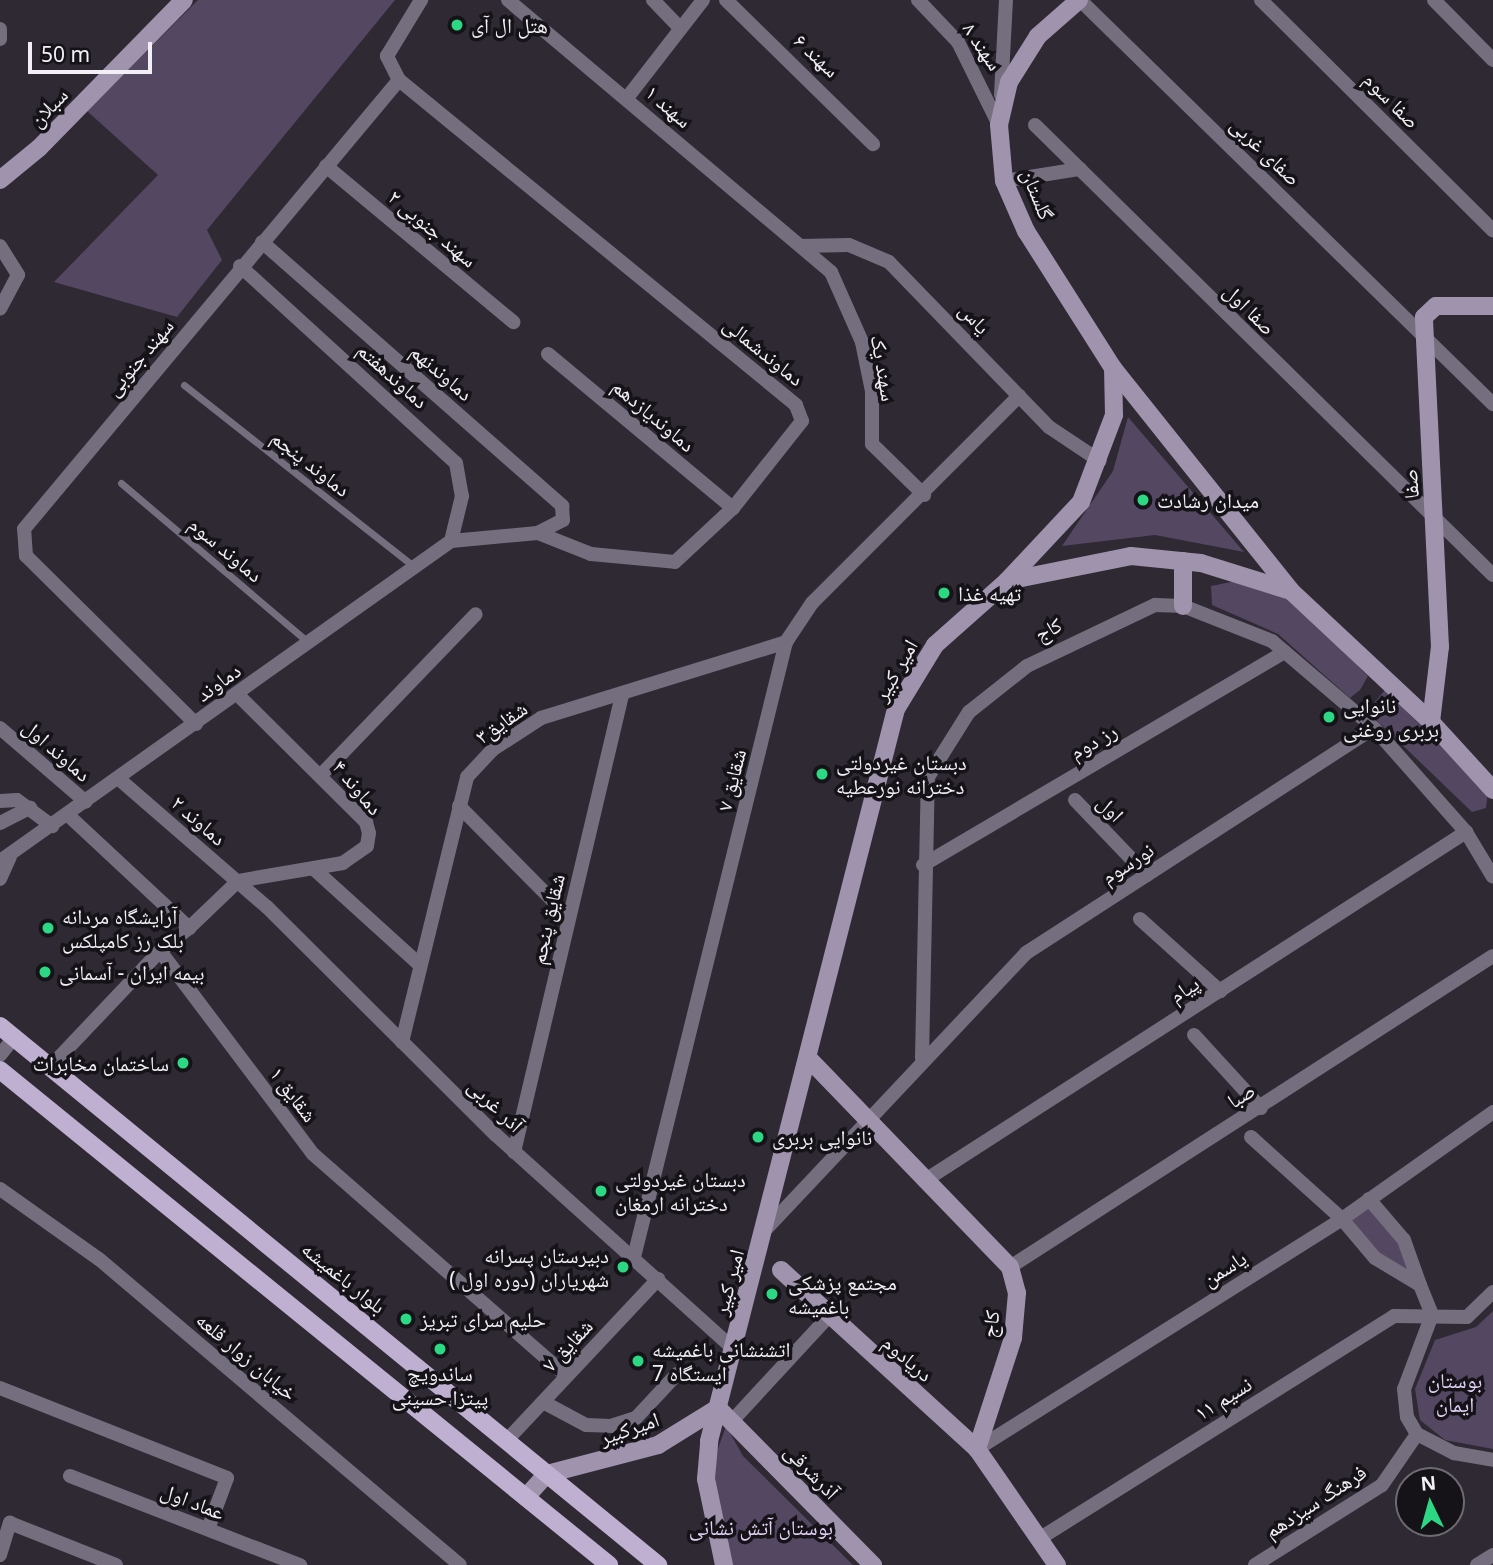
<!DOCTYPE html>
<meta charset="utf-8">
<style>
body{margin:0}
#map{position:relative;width:1493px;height:1565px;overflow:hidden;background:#2e2933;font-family:"Noto Sans","Noto Naskh Arabic",sans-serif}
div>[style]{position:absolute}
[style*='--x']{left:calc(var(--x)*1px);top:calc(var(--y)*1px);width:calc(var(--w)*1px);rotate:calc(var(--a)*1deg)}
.green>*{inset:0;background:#544762}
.lane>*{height:7px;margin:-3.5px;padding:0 3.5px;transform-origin:3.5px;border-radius:3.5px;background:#756e7e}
.street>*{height:14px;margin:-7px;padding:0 7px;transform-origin:7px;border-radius:7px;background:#756e7e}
.secondary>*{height:18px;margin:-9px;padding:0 9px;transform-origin:9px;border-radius:9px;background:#9f93ad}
.primary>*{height:18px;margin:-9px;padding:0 9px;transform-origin:9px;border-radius:9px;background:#bfb0d1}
.dots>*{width:19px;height:19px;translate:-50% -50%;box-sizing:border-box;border:4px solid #151318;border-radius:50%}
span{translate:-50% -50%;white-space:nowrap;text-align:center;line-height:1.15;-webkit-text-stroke:7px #151318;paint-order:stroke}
.poi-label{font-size:21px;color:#f2eff6}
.left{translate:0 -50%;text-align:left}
.right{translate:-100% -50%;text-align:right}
.street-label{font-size:21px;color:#f2eff6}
.park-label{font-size:21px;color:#e3d2f7}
.north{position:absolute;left:1395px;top:1467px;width:70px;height:70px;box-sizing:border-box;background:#151318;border:2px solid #6d6b71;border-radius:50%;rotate:355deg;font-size:19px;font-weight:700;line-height:28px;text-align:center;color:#f2eff6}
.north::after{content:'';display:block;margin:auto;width:24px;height:32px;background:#2dd884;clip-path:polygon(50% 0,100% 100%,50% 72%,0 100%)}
.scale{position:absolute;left:28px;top:42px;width:124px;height:32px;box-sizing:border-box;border:4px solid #f2eff6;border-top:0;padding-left:9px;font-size:21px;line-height:24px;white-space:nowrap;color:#f2eff6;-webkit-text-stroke:5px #151318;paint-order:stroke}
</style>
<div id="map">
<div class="green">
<i style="clip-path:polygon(198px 0,395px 0,207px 230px,222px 260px,177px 317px,54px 282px,158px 175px,87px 111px)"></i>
<i style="clip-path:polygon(1128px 417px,1244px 552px,1155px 535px,1062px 546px,1113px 471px)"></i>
<i style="clip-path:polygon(1236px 581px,1291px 600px,1368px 676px,1360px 690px,1350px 698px,1278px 634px,1212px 605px,1211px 586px)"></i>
<i style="clip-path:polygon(1385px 690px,1488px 792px,1486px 808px,1472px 812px,1367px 711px)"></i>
<i style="clip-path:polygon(1368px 1205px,1398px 1239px,1409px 1275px,1378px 1255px,1349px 1219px)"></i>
<i style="clip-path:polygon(1493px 1311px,1493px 1449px,1445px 1440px,1420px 1420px,1415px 1389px,1435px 1340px,1476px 1327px)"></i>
<i style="clip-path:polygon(726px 1426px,743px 1456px,853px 1565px,731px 1565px,715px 1488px,716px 1454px)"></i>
</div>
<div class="lane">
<i style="--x:184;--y:385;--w:295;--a:38.3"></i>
<i style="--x:121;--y:483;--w:245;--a:40.4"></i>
</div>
<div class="street">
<i style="--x:508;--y:0;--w:422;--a:40.1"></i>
<i style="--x:831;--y:272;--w:77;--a:66.1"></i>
<i style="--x:862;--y:342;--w:50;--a:78.5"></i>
<i style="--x:872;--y:391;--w:53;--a:90"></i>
<i style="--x:872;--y:444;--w:73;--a:44.4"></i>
<i style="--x:653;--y:0;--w:39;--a:46"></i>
<i style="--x:726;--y:0;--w:206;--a:44.4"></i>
<i style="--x:918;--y:0;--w:58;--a:46.4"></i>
<i style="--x:958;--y:42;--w:93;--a:63.7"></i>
<i style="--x:1080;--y:0;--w:578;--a:44.37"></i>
<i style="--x:1261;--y:0;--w:327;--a:44.8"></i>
<i style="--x:1434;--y:0;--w:84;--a:45.5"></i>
<i style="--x:0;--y:29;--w:10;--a:90"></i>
<i style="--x:1001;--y:95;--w:95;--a:-87"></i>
<i style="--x:627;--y:98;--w:124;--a:-52.2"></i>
<i style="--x:1035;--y:125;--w:642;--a:44.5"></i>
<i style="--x:326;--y:166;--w:244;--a:39.8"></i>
<i style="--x:1004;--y:181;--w:77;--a:-9"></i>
<i style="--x:262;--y:242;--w:400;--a:41.3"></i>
<i style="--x:562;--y:506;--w:14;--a:86"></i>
<i style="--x:563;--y:520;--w:28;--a:153"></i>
<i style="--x:0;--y:246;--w:34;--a:58"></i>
<i style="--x:18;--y:275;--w:38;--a:118"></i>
<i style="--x:801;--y:246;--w:48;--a:-1.2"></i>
<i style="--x:849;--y:245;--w:43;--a:23"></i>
<i style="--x:889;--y:262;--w:230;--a:45.9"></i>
<i style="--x:1049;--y:427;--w:61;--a:33.7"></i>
<i style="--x:240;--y:266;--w:292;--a:42.4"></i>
<i style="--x:456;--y:463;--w:34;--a:80"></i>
<i style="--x:462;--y:496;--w:46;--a:103.7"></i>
<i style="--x:548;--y:354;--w:241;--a:39.8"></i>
<i style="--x:237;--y:694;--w:182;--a:44.8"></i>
<i style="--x:366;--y:822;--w:11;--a:75"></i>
<i style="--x:369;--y:833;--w:13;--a:99"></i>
<i style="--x:367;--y:846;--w:29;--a:145"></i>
<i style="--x:343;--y:863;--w:107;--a:170.3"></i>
<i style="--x:196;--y:724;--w:239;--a:-135.3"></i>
<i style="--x:26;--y:556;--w:27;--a:-94"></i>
<i style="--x:24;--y:529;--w:585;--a:-50.13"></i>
<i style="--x:0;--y:728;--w:113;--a:40.7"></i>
<i style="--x:321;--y:775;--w:223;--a:-46.1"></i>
<i style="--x:119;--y:779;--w:196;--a:40.9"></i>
<i style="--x:267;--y:907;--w:323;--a:44.9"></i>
<i style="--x:496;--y:1135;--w:320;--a:42"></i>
<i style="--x:1075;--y:800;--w:104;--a:46.2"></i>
<i style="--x:0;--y:801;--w:17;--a:-3"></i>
<i style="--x:17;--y:800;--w:44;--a:36.6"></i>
<i style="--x:459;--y:806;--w:156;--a:45.3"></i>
<i style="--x:68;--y:815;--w:166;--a:43"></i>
<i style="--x:189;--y:928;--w:37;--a:142"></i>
<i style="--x:160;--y:951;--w:254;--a:53"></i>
<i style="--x:313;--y:1154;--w:337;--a:41.2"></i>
<i style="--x:0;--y:823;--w:34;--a:-27"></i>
<i style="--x:0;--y:861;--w:553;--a:-35.36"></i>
<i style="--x:451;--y:541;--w:87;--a:-5.3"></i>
<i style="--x:538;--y:533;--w:57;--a:21.6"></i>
<i style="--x:591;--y:554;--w:84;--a:5.4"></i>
<i style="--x:675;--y:562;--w:79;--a:-43"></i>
<i style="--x:733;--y:508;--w:111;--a:-51.6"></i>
<i style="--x:802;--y:421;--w:17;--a:-111"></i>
<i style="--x:796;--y:405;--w:513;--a:-140.69"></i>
<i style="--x:399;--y:80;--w:27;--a:-117"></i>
<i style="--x:387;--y:56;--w:66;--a:-58.7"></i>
<i style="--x:923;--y:865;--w:420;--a:-30.5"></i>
<i style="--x:314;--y:869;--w:143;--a:42.2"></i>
<i style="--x:0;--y:879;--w:24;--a:-66"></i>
<i style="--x:1140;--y:919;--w:108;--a:42"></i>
<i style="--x:189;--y:928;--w:68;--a:-43.8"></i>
<i style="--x:1194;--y:1035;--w:99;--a:47.5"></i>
<i style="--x:402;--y:1042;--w:273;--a:-76.2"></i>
<i style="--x:467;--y:777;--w:37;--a:-47"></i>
<i style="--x:492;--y:750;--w:59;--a:-33.1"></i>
<i style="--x:541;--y:718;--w:257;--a:-17.2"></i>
<i style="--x:0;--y:1055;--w:22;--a:-51"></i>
<i style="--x:922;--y:1058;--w:281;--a:-88.8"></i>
<i style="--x:928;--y:777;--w:77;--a:-57.8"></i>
<i style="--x:969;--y:712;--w:74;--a:-38.4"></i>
<i style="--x:1027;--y:666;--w:142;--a:-25.5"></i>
<i style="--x:1155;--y:605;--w:28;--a:2"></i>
<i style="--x:1183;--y:606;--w:96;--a:21.5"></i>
<i style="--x:1272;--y:641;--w:134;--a:40.5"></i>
<i style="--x:1374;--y:728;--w:139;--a:48.5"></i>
<i style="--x:1466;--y:832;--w:52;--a:59"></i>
<i style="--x:50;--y:1067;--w:160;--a:-46.5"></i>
<i style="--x:1251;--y:1137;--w:122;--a:42"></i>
<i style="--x:1342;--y:1219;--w:51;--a:49.8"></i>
<i style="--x:1375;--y:1258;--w:52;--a:31"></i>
<i style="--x:1420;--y:1285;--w:48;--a:-109.6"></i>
<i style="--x:1404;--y:1240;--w:54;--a:-130.5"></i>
<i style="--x:514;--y:1152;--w:469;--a:-76.7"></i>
<i style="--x:924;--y:1181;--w:645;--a:-32.78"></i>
<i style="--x:0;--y:1189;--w:121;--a:35.3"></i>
<i style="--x:99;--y:1259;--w:473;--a:40.3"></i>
<i style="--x:767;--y:1228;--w:378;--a:-46.7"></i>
<i style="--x:1026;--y:953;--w:414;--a:-32.9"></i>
<i style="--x:634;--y:1257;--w:634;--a:-76.12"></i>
<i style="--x:786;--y:642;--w:47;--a:-56.3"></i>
<i style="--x:812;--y:603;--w:293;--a:-45"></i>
<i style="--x:1010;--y:1267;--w:574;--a:-32.78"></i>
<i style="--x:1420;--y:1285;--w:32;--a:68"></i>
<i style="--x:1432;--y:1315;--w:79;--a:110.7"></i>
<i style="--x:1404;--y:1389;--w:28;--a:84"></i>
<i style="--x:1407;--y:1417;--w:20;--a:60"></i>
<i style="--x:1417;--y:1434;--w:42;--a:27.2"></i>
<i style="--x:1454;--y:1453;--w:40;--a:10"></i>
<i style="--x:0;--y:1388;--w:244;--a:21.6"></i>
<i style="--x:227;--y:1478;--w:54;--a:110.4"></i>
<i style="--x:543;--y:1402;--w:49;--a:28.1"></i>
<i style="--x:586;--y:1425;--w:25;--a:2"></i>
<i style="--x:611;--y:1426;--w:26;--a:-18"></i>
<i style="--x:636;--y:1418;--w:60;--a:-47"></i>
<i style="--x:732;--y:1421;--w:142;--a:-47.3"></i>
<i style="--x:507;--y:1440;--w:221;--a:-46.8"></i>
<i style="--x:977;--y:1449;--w:431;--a:-32.2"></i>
<i style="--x:1342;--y:1219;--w:185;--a:-35.3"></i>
<i style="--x:70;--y:1476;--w:247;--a:21.2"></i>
<i style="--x:1042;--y:1537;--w:416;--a:-32.1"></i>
<i style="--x:1394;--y:1316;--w:73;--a:0.8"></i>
<i style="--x:1467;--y:1317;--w:36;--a:-44"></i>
<i style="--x:0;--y:1555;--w:34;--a:-73"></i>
<i style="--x:10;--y:1523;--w:114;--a:21.6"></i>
<i style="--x:1255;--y:1565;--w:150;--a:-32.2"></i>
<i style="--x:1382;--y:1485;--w:62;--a:-55.5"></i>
<i style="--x:1477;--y:1565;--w:19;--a:-32"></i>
</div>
<div class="secondary">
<i style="--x:1079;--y:0;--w:55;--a:138.7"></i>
<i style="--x:1038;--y:36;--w:54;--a:122.2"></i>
<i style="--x:1009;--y:82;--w:44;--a:103.1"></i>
<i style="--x:999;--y:125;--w:56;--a:84.9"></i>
<i style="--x:1004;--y:181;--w:55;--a:66.3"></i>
<i style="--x:1026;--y:231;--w:162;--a:57.6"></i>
<i style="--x:1113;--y:368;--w:285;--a:51.4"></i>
<i style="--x:0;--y:180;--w:50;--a:-39.4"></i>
<i style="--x:39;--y:148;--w:207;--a:-45.6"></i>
<i style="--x:1183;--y:561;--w:45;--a:90"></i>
<i style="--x:1007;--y:581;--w:126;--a:-11.4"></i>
<i style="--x:1131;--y:556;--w:70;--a:5.7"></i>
<i style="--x:1201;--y:563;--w:94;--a:17.3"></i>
<i style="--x:1291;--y:591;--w:192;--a:43.1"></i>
<i style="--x:1431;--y:722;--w:92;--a:47.6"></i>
<i style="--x:1431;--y:722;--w:76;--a:-83.2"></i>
<i style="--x:1440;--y:647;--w:330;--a:-92.8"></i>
<i style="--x:1424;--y:317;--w:16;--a:-43"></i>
<i style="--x:1436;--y:306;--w:57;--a:0"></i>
<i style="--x:811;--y:1061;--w:286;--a:46"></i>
<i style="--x:1010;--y:1267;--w:27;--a:75"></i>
<i style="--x:1017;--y:1293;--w:45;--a:95.1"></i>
<i style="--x:1013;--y:1338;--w:117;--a:108"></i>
<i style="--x:781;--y:1270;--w:265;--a:42.4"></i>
<i style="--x:977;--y:1449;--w:141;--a:55.4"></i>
<i style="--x:718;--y:1408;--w:221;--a:45.4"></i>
<i style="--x:526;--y:1497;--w:31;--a:-48"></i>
<i style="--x:547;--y:1474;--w:115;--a:-14.6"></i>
<i style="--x:658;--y:1445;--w:70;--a:-31.7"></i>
<i style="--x:724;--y:1565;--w:88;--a:-101.8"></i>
<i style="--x:706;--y:1479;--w:38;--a:-85"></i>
<i style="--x:709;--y:1441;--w:756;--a:-75.67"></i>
<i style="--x:896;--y:709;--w:75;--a:-58.6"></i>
<i style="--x:935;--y:645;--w:96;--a:-41.6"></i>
<i style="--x:1007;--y:581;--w:108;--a:-46.9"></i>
<i style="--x:1081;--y:502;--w:93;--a:-69.2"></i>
<i style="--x:1114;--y:415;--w:47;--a:-91.2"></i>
</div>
<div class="primary">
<i style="--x:0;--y:1026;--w:851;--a:39.32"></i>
<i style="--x:0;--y:1070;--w:785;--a:39.1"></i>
</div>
<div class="dots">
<i style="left:457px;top:25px;background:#2dd884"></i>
<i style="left:1143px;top:500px;background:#2dd884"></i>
<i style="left:944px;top:593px;background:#2dd884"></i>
<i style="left:1329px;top:717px;background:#2dd884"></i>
<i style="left:822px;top:774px;background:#2dd884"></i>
<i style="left:48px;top:928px;background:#2dd884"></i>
<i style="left:45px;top:972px;background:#2dd884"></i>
<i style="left:183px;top:1063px;background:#2dd884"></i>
<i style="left:758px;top:1137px;background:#2dd884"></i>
<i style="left:601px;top:1191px;background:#2dd884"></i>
<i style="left:623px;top:1267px;background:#2dd884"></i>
<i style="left:772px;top:1294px;background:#2dd884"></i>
<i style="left:406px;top:1319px;background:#2dd884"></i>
<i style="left:440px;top:1349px;background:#2dd884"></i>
<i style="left:638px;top:1361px;background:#2dd884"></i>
</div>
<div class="poi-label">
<span class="left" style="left:471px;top:25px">هتل ال آی</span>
<span class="left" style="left:1157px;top:500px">میدان رشادت</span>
<span class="left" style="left:958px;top:593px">تهیه غذا</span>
<span class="left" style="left:1343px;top:717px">نانوایی<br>بربری روغنی</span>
<span class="left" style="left:836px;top:774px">دبستان غیردولتی<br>دخترانه نورعطیه</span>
<span class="left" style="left:62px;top:928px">آرایشگاه مردانه<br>بلک رز کامپلکس</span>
<span class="left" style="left:59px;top:972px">بیمه ایران - آسمانی</span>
<span class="right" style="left:169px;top:1063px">ساختمان مخابرات</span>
<span class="left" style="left:772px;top:1137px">نانوایی بربری</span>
<span class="left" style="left:615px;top:1191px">دبستان غیردولتی<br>دخترانه ارمغان</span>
<span class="right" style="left:609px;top:1267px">دبیرستان پسرانه<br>شهریاران (دوره اول )</span>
<span class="left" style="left:788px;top:1294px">مجتمع پزشکی<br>باغمیشه</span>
<span class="left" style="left:420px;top:1319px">حلیم سرای تبریز</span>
<span class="left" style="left:652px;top:1361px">اتشنشانی باغمیشه<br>ایستگاه 7</span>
<span style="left:440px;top:1385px">ساندویچ<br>پیتزا حسینی</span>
</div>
<div class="street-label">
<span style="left:983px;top:46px;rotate:56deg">سهند ۸</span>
<span style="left:817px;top:55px;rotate:43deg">سهند ۶</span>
<span style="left:1392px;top:100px;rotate:45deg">صفا سوم</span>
<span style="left:669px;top:106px;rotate:41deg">سهند ۱</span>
<span style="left:48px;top:107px;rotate:-46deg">سبلان</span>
<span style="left:1266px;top:151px;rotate:44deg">صفای غربی</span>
<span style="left:1038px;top:194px;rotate:68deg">گلستان</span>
<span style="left:433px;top:228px;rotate:40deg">سهند جنوبی ۲</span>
<span style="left:1250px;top:309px;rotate:45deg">صفا اول</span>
<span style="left:975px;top:318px;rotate:47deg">یاس</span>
<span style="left:764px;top:351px;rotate:39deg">دماوندشمالی</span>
<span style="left:139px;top:357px;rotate:-50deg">سهند جنوبی</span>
<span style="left:884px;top:368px;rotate:80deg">سهند یک</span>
<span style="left:442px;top:372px;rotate:41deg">دماوندنهم</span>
<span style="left:393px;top:375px;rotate:42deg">دماوندهفتم</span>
<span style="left:654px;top:415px;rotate:40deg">دماوندیازدهم</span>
<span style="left:311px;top:463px;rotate:38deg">دماوند پنجم</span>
<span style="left:1410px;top:484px;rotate:-94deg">صفا</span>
<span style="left:226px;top:549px;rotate:40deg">دماوند سوم</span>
<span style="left:1048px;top:629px;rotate:-28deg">کاج</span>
<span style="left:895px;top:670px;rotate:-60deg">امیر کبیر</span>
<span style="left:218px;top:682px;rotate:-36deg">دماوند</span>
<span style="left:501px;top:722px;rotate:-35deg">شقایق۳</span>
<span style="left:1093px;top:741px;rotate:-30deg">رز دوم</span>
<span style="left:57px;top:750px;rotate:41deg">دماوند اول</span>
<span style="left:731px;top:780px;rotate:-76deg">شقایق ۷</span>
<span style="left:358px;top:787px;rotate:50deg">دماوند ۴</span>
<span style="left:1111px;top:808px;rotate:46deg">اول</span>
<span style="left:199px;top:820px;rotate:41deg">دماوند ۲</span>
<span style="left:1127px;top:863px;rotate:-33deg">نورسوم</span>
<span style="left:547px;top:919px;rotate:-77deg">شقایق پنجم</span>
<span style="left:1184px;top:989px;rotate:-33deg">پیام</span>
<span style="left:294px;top:1094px;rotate:53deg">شقایق ۱</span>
<span style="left:1241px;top:1095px;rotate:-32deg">صبا</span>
<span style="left:496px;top:1105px;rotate:44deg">آذر غربی</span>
<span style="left:1224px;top:1268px;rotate:-32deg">یاسمن</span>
<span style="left:344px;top:1277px;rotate:39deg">بلوار باغمیشه</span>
<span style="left:728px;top:1282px;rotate:-75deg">امیر کبیر</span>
<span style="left:990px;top:1324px;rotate:-81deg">کاج</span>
<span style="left:567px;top:1345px;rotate:-47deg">شقایق ۷</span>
<span style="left:247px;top:1356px;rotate:40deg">خیابان زوار قلعه</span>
<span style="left:908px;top:1358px;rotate:41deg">دریادوم</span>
<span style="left:1223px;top:1398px;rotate:-32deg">نسیم ۱۱</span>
<span style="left:629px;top:1428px;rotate:-19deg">امیرکبیر</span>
<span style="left:812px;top:1471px;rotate:46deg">آذرشرقی</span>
<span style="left:193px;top:1501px;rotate:21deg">عماد اول</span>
<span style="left:1315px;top:1501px;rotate:-33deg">فرهنگ سیزدهم</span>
</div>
<div class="park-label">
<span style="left:1455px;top:1392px">بوستان<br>ایمان</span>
<span style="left:761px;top:1527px">بوستان آتش نشانی</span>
</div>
<div class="north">N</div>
<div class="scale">50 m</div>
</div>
